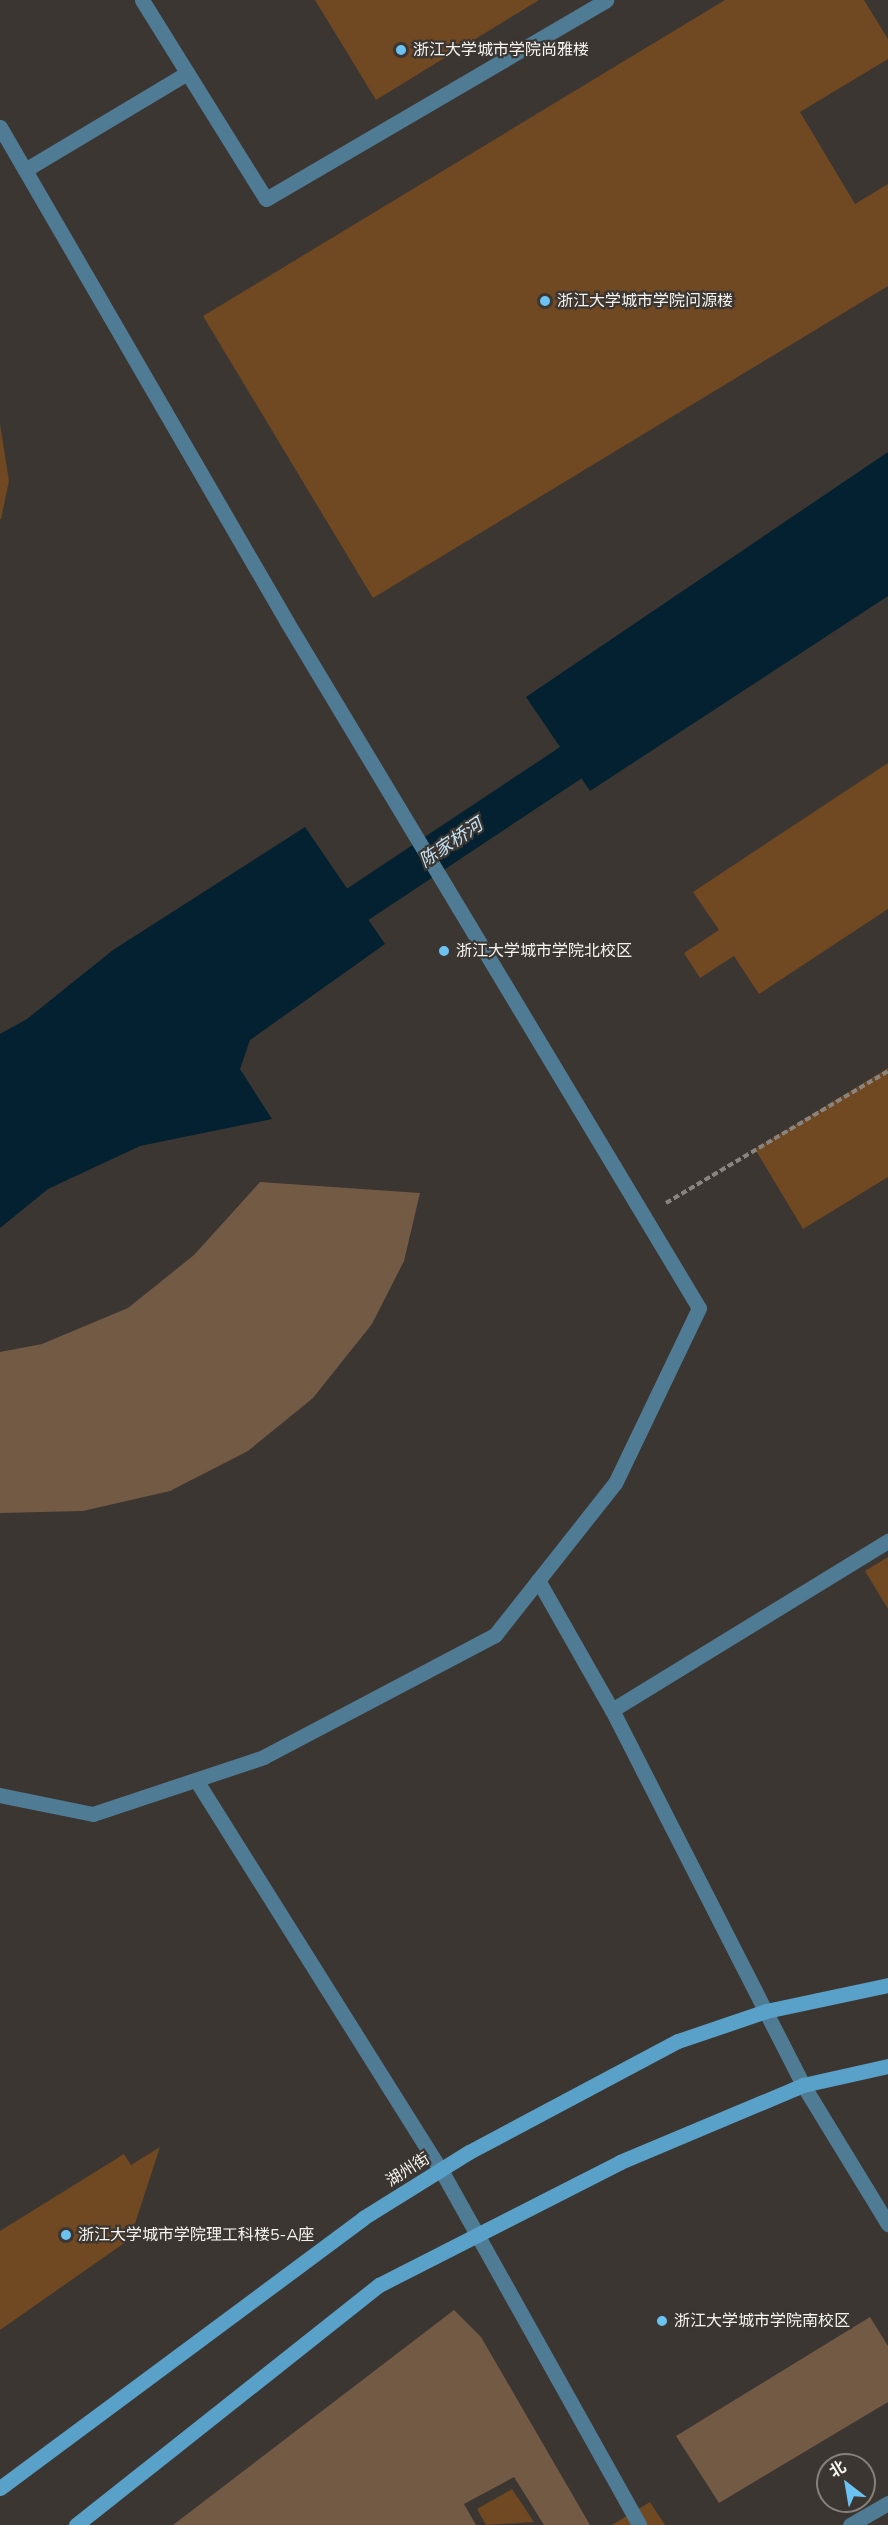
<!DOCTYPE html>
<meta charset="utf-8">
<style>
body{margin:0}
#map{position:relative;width:888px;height:2525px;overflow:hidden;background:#3b3631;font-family:"Nunito Sans","Noto Sans SC",sans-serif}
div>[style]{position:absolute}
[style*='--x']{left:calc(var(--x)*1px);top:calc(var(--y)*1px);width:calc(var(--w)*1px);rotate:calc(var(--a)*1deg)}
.green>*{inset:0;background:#735a45}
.water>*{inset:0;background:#032130}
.canal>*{height:38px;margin:-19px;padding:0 19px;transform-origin:19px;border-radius:19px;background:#032130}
.building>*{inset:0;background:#704822}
.path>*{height:4px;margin-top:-2px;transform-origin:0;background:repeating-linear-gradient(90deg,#888480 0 6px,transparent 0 9px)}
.lane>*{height:15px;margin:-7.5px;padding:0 7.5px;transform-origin:7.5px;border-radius:7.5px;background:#507b94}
.street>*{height:15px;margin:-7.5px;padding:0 7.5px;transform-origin:7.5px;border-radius:7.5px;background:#507b94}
.secondary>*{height:15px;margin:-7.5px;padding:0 7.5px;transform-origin:7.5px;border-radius:7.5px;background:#59a1c8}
.dots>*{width:16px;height:16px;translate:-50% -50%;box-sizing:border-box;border:3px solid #3b3631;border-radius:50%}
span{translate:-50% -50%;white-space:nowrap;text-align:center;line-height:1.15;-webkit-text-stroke:4.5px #3b3631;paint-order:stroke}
.poi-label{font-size:16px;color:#f5f2ef}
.left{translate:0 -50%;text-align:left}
.street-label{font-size:16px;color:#f5f2ef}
.water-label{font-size:18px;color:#c2e2f5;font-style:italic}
.north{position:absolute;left:816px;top:2453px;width:60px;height:60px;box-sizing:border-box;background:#3b3631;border:2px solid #85817d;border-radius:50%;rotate:329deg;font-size:16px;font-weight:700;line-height:24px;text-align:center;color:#f5f2ef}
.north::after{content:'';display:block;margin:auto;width:21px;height:27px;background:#6cc3f2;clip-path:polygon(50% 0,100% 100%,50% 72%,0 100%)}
</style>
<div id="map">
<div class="green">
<i style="clip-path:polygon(260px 1182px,420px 1193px,404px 1261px,372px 1324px,313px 1398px,248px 1451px,170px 1491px,83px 1511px,0 1513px,0 1352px,42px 1344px,128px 1308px,194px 1255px)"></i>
<i style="clip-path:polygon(454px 2310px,481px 2337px,590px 2525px,544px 2525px,514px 2477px,464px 2504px,476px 2525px,173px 2525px)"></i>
<i style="clip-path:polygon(870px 2317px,888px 2346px,888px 2402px,719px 2503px,676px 2436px)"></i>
</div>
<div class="water">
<i style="clip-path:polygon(888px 452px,888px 596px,590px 791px,526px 697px)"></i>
<i style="clip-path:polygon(305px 827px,385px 944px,250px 1040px,240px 1069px,272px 1119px,140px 1146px,48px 1189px,0 1228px,0 1034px,27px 1019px,113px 950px)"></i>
</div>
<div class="canal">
<i style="--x:316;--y:932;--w:358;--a:-33.6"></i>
</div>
<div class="building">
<i style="clip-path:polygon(315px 0,539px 0,376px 100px)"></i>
<i style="clip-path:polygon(725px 0,864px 0,888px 39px,888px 59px,800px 112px,855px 204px,888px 184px,888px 286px,373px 598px,203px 316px)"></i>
<i style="clip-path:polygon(0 424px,9px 481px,1px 519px,0 519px)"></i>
<i style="clip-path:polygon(888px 763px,888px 909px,759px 994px,734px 956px,700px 978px,684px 953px,719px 930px,693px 892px)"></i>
<i style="clip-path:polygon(888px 1068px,888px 1177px,803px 1229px,755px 1149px)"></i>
<i style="clip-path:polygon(888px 1557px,888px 1609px,865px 1571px)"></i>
<i style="clip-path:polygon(160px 2147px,130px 2239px,0 2330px,0 2231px,124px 2154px,131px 2165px)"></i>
<i style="clip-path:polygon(512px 2489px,534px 2522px,486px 2525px,477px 2509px)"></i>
<i style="clip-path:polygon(650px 2502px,665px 2525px,612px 2525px)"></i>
</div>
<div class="path">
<i style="--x:666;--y:1203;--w:258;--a:-30.7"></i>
</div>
<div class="lane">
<i style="--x:850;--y:2525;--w:44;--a:-30.1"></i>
</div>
<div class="street">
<i style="--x:142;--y:0;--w:234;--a:58.1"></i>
<i style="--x:266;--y:199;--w:394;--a:-30.3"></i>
<i style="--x:0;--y:127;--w:572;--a:59.89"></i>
<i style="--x:287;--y:622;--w:800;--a:59.01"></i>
<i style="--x:699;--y:1308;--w:194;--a:115.6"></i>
<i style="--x:615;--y:1483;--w:194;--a:128.3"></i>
<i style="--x:495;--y:1635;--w:261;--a:152.2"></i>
<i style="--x:264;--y:1757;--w:180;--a:161.6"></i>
<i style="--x:93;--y:1814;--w:95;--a:-168.5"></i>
<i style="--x:25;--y:170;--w:189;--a:-30.9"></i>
<i style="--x:538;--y:1580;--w:150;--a:60.4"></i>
<i style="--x:612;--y:1710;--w:421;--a:63"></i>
<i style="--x:803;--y:2085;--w:163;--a:58.6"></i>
<i style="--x:612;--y:1710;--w:324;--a:-31.5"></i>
<i style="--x:196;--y:1780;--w:461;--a:57.9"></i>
<i style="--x:441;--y:2170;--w:406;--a:60.8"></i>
</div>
<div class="secondary">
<i style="--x:0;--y:2488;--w:452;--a:-36.6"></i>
<i style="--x:363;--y:2218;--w:125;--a:-31.9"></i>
<i style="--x:469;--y:2152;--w:237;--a:-28"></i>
<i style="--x:678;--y:2041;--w:93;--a:-18.8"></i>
<i style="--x:766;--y:2011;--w:125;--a:-12"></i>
<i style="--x:76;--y:2525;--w:387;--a:-38.4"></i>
<i style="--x:379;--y:2285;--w:271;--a:-27"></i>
<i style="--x:620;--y:2162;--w:199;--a:-22.8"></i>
<i style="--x:803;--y:2085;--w:87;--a:-12.6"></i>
</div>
<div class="dots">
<i style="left:401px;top:50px;background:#6cc3f2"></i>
<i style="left:545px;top:301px;background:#6cc3f2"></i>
<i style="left:444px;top:951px;background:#6cc3f2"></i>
<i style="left:66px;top:2235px;background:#6cc3f2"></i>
<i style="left:662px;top:2321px;background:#6cc3f2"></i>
</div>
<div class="poi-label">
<span class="left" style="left:413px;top:50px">浙江大学城市学院尚雅楼</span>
<span class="left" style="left:557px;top:301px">浙江大学城市学院问源楼</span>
<span class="left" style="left:456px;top:951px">浙江大学城市学院北校区</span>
<span class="left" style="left:78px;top:2235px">浙江大学城市学院理工科楼5-A座</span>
<span class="left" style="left:674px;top:2321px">浙江大学城市学院南校区</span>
</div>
<div class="street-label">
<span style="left:408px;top:2170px;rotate:-32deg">湖州街</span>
</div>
<div class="water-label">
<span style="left:451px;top:843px;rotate:-34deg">陈家桥河</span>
</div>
<div class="north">北</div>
</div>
